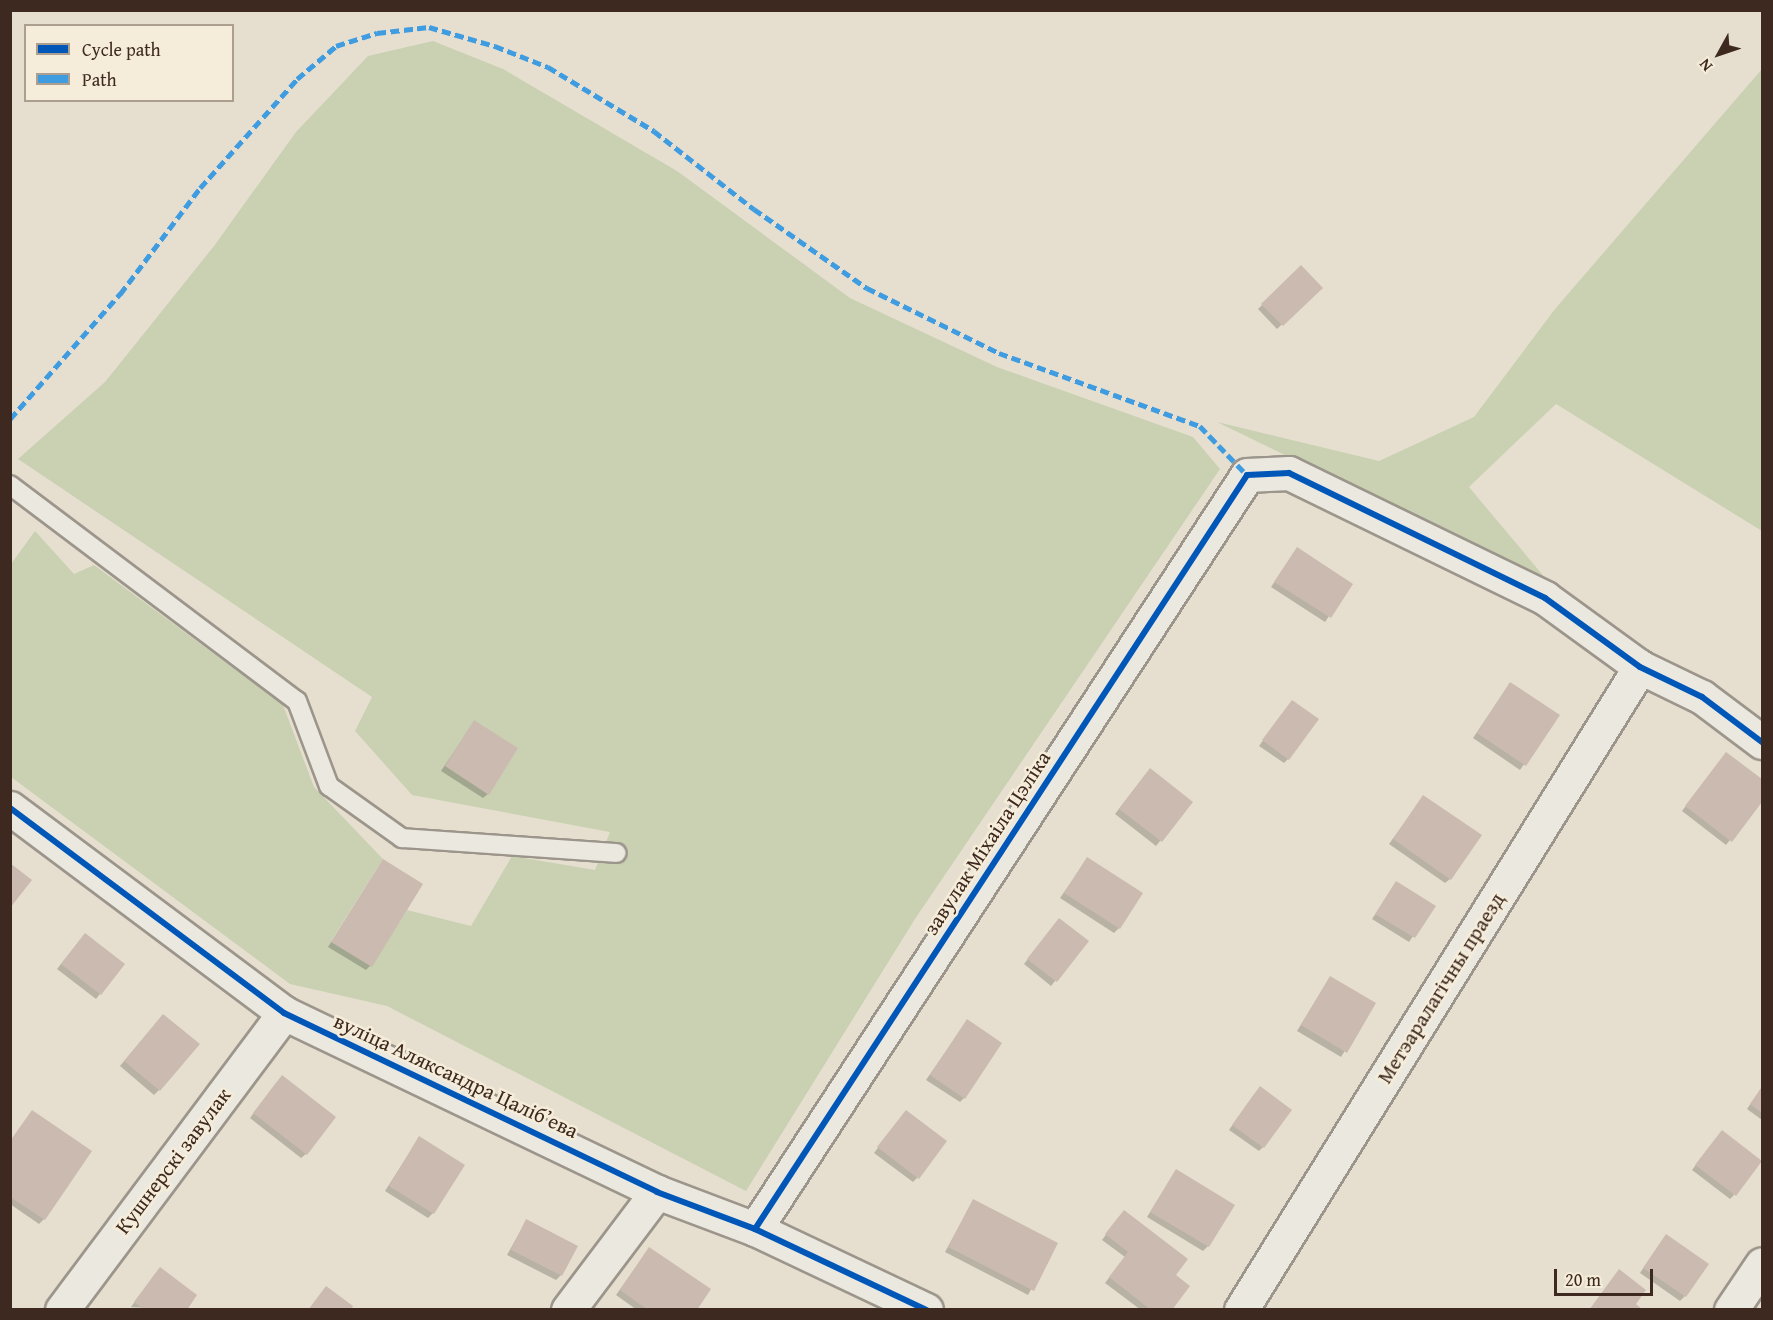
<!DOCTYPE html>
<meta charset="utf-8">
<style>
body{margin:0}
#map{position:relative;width:1773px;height:1320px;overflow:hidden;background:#e6dfcf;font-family:"Gentium Book Plus",serif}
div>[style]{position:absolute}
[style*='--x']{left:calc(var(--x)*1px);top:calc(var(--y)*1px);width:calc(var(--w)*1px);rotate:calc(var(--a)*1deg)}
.green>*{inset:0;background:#c9d1b2}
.shadow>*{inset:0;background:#0003}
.building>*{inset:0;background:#cbbaaf}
.roads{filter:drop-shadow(2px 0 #9c958b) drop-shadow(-2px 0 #9c958b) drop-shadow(0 2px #9c958b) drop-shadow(0 -2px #9c958b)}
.service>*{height:18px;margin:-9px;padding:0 9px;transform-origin:9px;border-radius:9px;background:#ebe8e0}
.minor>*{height:33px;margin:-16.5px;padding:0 16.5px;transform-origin:16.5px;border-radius:16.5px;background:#ebe8e0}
.quiet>*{height:4.5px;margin-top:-2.25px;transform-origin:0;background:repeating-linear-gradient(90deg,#3f9ce0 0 9px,transparent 0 13.5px)}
.cycleway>*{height:6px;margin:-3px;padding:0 3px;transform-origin:3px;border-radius:3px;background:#0057b8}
span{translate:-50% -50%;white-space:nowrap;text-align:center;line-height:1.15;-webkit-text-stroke:5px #f5edda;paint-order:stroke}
.street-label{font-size:21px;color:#3e2920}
.frame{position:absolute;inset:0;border:12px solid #3e2920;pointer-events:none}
.legend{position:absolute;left:24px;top:24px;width:210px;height:78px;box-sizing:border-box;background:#f5edda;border:2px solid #ac9f90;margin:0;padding:8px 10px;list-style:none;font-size:18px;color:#3e2920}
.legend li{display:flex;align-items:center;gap:12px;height:30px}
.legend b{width:30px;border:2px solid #ac9f90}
.north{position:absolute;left:1689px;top:24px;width:60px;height:60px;-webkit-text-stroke:4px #f5edda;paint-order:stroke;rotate:230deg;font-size:16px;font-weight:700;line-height:24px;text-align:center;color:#3e2920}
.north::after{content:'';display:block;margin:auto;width:21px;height:27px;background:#3e2920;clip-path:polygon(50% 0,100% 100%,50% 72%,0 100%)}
.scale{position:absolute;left:1554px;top:1269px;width:99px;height:27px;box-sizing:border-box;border:3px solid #3e2920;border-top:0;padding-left:8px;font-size:18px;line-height:21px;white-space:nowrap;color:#3e2920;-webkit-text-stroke:4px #f5edda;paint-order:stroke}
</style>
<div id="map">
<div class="green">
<i style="clip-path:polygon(433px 41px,503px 69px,677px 171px,850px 298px,997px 367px,1193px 437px,1220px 469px,915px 919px,746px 1191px,387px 1006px,290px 984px,11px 777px,11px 564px,35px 531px,74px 574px,94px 565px,283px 705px,314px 787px,383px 859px,331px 941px,371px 966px,407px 910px,471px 926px,512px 856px,595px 870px,610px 832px,412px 795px,355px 731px,372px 697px,18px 459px,105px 382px,214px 246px,296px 132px,368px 56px)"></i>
<i style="clip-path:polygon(1762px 69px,1762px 531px,1556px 404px,1469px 487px,1551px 585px,1217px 422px,1379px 461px,1474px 417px,1555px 309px)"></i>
</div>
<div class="shadow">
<i style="clip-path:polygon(1301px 267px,1320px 288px,1277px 329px,1258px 309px)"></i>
<i style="clip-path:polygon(1297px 549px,1351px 584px,1325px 622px,1271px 587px)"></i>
<i style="clip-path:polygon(1506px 689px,1558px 716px,1520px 770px,1473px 738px)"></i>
<i style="clip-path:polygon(1288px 706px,1288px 759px,1284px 763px,1259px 746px)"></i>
<i style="clip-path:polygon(474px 722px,488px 794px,483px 798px,441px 771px)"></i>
<i style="clip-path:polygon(1726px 754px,1762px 781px,1762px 799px,1726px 845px,1682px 811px)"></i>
<i style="clip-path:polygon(1145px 775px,1191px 802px,1156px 846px,1115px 814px)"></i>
<i style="clip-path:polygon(1423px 797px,1450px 879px,1445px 883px,1389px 844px)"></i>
<i style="clip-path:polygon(1087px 859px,1119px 928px,1114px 933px,1060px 898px)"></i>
<i style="clip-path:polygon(383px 861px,370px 966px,366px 970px,328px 947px)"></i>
<i style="clip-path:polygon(1397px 883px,1434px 906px,1409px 942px,1372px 919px)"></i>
<i style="clip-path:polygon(1055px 924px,1087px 941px,1051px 986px,1024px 964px)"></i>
<i style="clip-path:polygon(81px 939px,123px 964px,96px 999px,57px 969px)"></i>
<i style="clip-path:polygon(1330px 977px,1374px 1003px,1341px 1057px,1297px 1031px)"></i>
<i style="clip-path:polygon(159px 1020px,159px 1090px,154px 1095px,120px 1066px)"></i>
<i style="clip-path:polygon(967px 1021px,964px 1098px,960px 1102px,926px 1080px)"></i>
<i style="clip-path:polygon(277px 1082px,306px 1154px,301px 1158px,250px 1118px)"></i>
<i style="clip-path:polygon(1762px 1087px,1762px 1120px,1747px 1109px)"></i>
<i style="clip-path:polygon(1255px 1093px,1263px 1147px,1259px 1151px,1229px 1130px)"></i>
<i style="clip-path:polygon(902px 1117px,917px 1178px,913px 1182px,874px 1153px)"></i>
<i style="clip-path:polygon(1717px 1137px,1734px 1195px,1730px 1199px,1692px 1170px)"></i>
<i style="clip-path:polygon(419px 1138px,433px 1213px,428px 1218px,385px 1191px)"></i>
<i style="clip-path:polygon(10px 1141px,44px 1219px,39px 1224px,10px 1204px)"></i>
<i style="clip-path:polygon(1176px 1171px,1208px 1246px,1203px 1251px,1147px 1217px)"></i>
<i style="clip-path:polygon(973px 1201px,1056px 1244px,1028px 1295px,945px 1252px)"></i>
<i style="clip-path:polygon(1119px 1217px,1173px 1275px,1170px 1310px,1141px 1310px,1105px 1283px,1125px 1257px,1102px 1240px)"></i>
<i style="clip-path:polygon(526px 1221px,561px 1275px,556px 1280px,507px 1255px)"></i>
<i style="clip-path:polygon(1662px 1241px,1685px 1296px,1680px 1301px,1640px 1273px)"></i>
<i style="clip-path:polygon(645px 1254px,696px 1310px,637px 1310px,616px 1295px)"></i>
<i style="clip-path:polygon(155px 1274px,185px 1310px,131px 1307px)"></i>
</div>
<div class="building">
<i style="clip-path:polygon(1301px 265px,1323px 288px,1283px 326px,1261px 304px)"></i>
<i style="clip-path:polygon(1297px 547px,1353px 584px,1331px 618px,1274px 582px)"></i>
<i style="clip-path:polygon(1510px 682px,1560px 715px,1526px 766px,1477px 733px)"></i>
<i style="clip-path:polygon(1292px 700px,1319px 719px,1289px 760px,1262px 740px)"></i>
<i style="clip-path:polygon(474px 720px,518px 748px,489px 795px,445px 766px)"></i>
<i style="clip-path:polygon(1726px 752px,1762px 779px,1762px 802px,1732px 842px,1685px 806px)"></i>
<i style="clip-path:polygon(1150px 768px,1193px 802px,1162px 842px,1119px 809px)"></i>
<i style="clip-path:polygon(1423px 795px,1482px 835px,1451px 880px,1393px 839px)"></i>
<i style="clip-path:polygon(1087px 857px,1143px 893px,1120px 929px,1064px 893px)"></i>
<i style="clip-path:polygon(383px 859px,423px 884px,372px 967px,331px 942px)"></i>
<i style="clip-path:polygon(10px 863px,32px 880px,10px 908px)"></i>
<i style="clip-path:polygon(1396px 881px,1436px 906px,1415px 938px,1375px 914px)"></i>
<i style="clip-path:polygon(1059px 918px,1089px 941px,1057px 982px,1027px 959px)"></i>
<i style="clip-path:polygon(85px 933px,125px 964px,101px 995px,61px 964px)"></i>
<i style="clip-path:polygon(1330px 976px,1376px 1003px,1347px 1053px,1301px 1025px)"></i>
<i style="clip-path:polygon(163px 1014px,200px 1044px,160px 1091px,124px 1061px)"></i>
<i style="clip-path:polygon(967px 1019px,1002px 1043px,965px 1099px,930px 1075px)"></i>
<i style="clip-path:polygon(282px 1075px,336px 1117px,307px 1155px,253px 1113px)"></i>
<i style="clip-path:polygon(1260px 1086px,1292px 1110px,1264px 1148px,1232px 1125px)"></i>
<i style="clip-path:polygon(1762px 1087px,1762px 1113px,1750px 1104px)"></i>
<i style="clip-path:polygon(32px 1110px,92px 1151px,45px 1220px,10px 1197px,10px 1141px)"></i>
<i style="clip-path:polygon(906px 1110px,947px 1141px,919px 1179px,877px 1147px)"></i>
<i style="clip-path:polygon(1722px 1130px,1762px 1161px,1736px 1196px,1695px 1165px)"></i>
<i style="clip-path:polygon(419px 1136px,465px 1165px,434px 1214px,389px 1186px)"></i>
<i style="clip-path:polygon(1176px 1169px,1235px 1205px,1209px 1247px,1150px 1212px)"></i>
<i style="clip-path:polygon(973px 1199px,1058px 1243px,1034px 1291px,948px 1247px)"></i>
<i style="clip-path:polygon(1124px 1210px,1188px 1259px,1176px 1275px,1190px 1286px,1172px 1310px,1151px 1310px,1109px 1277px,1128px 1252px,1105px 1234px)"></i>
<i style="clip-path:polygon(526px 1219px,578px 1246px,562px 1276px,511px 1250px)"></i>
<i style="clip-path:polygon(1666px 1234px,1709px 1264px,1686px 1297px,1643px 1268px)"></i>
<i style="clip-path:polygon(649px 1247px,711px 1289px,697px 1310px,648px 1310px,620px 1290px)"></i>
<i style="clip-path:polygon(160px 1267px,197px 1295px,187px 1310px,145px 1310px,134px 1302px)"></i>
<i style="clip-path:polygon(1619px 1269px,1646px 1290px,1636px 1304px,1643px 1310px,1589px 1310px)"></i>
<i style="clip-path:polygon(326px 1286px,353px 1306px,351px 1310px,308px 1310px)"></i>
</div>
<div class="roads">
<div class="service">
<i style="--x:10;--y:485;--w:359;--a:37"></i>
<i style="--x:297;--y:701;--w:91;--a:69.4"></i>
<i style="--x:329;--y:786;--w:90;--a:35.5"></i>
<i style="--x:402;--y:838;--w:215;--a:4"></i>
</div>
<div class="minor">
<i style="--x:10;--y:808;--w:342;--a:36.8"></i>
<i style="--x:284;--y:1013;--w:414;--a:25.6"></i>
<i style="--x:657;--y:1192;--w:105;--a:20.7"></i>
<i style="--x:755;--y:1229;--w:189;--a:25.3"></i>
<i style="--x:755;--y:1229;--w:900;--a:-56.87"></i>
<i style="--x:1247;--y:475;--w:42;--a:-2.7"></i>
<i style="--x:1289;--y:473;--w:285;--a:26"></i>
<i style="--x:1545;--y:598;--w:117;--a:36"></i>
<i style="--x:1640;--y:667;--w:69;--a:25.8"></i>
<i style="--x:1702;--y:697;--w:75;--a:36.9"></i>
<i style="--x:62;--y:1310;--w:371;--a:-53.2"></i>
<i style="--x:568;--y:1310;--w:148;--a:-53"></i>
<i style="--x:1241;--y:1310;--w:757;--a:-58.18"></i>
<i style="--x:1731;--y:1310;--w:55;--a:-56"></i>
</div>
</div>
<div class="quiet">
<i style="--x:10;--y:419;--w:167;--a:-48.7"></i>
<i style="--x:120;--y:294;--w:133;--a:-53"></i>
<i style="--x:200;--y:188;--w:146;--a:-48.3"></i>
<i style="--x:297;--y:79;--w:51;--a:-40.2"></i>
<i style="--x:336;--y:46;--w:43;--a:-17.6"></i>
<i style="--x:377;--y:33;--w:52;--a:-6.6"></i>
<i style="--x:429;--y:27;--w:69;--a:16.1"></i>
<i style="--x:495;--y:46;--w:57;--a:21.6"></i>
<i style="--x:548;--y:67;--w:124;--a:31.1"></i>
<i style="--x:654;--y:131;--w:127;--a:38"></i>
<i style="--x:754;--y:209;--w:138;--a:35"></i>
<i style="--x:867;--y:288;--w:147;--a:26.2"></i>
<i style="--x:999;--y:353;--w:214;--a:20"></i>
<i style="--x:1200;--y:426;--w:68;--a:46.2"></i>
</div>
<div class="cycleway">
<i style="--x:10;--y:808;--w:342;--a:36.8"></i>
<i style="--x:284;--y:1013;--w:414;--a:25.6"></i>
<i style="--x:657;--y:1192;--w:105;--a:20.7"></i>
<i style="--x:755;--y:1229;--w:189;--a:25.3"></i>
<i style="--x:755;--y:1229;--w:900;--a:-56.87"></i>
<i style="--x:1247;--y:475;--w:42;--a:-2.7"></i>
<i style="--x:1289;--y:473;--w:285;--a:26"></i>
<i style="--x:1545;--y:598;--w:117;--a:36"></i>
<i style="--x:1640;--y:667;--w:69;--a:25.8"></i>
<i style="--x:1702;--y:697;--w:75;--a:36.9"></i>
</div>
<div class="street-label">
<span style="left:987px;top:843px;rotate:-57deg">завулак Міхаіла Цэліка</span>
<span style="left:1441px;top:988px;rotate:-58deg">Метэаралагічны праезд</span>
<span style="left:456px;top:1076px;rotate:25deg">вуліца Аляксандра Цалібʼева</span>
<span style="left:173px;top:1161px;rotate:-53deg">Кушнерскі завулак</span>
</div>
<div class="frame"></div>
<ul class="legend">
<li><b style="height:8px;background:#0057b8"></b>Cycle path</li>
<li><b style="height:8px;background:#3f9ce0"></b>Path</li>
</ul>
<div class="north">N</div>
<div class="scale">20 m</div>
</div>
